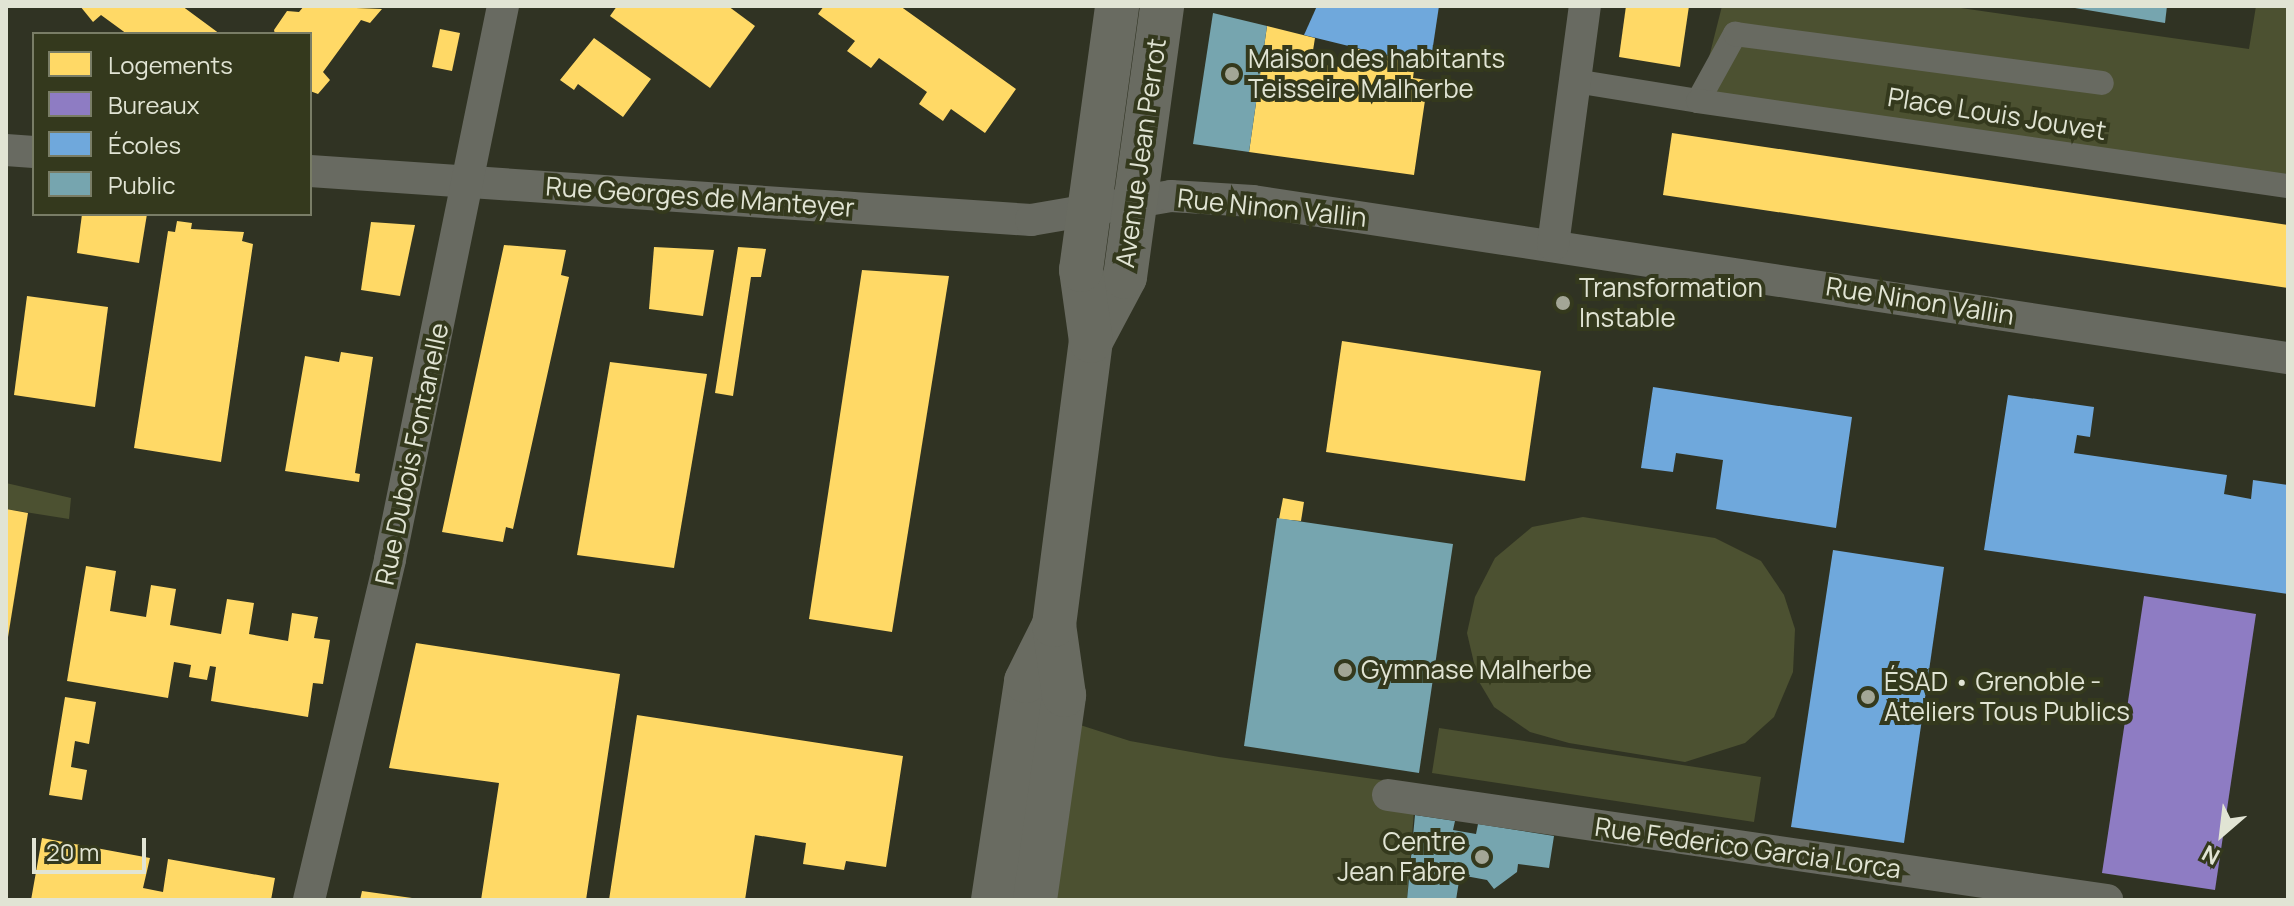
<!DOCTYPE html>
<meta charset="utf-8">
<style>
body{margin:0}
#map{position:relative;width:2294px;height:906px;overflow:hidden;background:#303323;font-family:Manrope,sans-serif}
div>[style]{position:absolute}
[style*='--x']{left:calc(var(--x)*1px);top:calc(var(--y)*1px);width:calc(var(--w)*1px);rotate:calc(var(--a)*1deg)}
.green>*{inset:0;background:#4c5131}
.homes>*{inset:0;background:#ffd966}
.offices>*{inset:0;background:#8e7cc3}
.schools>*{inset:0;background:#6fa8dc}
.public>*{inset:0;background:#76a5af}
.pedestrian>*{height:24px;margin:-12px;padding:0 12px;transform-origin:12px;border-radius:12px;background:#686a61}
.minor>*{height:32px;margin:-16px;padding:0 16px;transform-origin:16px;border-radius:16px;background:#686a61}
.secondary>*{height:44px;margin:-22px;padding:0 22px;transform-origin:22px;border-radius:22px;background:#696b61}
.dots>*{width:22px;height:22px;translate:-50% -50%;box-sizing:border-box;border:4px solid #34391d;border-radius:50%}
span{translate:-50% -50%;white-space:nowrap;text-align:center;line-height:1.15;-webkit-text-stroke:8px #34391d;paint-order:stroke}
.poi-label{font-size:26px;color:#e1e4d4}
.left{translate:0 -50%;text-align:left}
.right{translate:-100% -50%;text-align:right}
.street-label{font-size:26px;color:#e1e4d4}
.frame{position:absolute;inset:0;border:8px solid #e1e4d4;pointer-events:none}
.legend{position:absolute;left:32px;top:32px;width:280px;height:184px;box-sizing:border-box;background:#34391d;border:2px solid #797d66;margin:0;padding:10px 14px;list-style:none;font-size:24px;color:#e1e4d4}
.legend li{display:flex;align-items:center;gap:16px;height:40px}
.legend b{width:40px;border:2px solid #797d66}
.north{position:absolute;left:2182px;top:794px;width:80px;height:80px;-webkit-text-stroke:6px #34391d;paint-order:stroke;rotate:208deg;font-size:22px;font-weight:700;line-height:32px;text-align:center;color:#e1e4d4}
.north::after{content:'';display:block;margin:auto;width:28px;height:36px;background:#e1e4d4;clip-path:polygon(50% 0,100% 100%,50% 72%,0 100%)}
.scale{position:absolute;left:32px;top:838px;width:114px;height:36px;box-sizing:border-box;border:4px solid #e1e4d4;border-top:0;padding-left:10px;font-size:24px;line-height:28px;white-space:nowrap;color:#e1e4d4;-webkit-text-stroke:6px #34391d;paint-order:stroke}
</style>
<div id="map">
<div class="green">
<i style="clip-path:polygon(1722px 6px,1947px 6px,2249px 49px,2256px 6px,2288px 6px,2288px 184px,1698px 101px)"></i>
<i style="clip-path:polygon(6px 483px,71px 498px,69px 519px,6px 509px)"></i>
<i style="clip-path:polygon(1583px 517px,1715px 538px,1761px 561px,1784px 595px,1795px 629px,1793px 672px,1774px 717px,1745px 743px,1685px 762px,1569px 743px,1530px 732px,1494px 707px,1478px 680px,1467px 633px,1475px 597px,1495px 558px,1532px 527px)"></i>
<i style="clip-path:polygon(1077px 724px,1130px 741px,1219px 757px,1416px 785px,1407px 900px,1052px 900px)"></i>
<i style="clip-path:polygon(1439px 728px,1761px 777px,1754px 822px,1432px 773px)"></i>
</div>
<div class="homes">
<i style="clip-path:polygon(80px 6px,182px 6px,220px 34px,127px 34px,101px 15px,93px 22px)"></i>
<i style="clip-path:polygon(304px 6px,382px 9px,370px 23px,361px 20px,323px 72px,330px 80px,318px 94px,310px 91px,310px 34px,275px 34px,274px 30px,287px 11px,299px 12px)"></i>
<i style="clip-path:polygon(617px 6px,728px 6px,755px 26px,710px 88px,610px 16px)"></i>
<i style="clip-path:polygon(824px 6px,900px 6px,1016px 89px,985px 133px,951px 109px,943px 121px,919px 104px,927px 92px,879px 58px,871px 68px,847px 51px,855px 41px,818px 14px)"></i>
<i style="clip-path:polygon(1626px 6px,1689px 6px,1680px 67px,1619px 57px)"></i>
<i style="clip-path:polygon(1267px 26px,1315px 38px,1311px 63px,1355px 69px,1358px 49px,1415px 62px,1413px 78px,1428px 80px,1414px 175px,1249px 152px)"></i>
<i style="clip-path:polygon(440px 29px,460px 33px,452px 71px,432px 67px)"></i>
<i style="clip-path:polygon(594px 38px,651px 79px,623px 117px,578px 84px,574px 90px,560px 80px)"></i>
<i style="clip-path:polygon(1672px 133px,2288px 225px,2288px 288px,1663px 195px)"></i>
<i style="clip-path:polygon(82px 214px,147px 214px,139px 263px,77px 253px)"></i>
<i style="clip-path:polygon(177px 221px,192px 223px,191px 229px,244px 232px,242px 241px,253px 244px,221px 462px,134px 448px,168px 231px,175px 232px)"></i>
<i style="clip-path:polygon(371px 222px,415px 225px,400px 296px,361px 290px)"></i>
<i style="clip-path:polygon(504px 245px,566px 250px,561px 275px,569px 277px,513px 529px,506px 527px,503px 542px,442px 532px)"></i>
<i style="clip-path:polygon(654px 247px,714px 250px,703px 316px,649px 309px)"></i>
<i style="clip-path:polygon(738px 247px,766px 249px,761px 277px,751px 277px,733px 396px,715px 393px)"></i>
<i style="clip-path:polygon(862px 270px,949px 276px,892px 632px,809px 619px)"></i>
<i style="clip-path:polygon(27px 296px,108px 307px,95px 407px,14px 395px)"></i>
<i style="clip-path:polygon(1342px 341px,1541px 371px,1525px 481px,1326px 452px)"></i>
<i style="clip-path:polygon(341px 352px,373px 357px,355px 473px,360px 474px,359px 482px,285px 471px,305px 356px,339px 362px)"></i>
<i style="clip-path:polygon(610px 362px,707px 374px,674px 568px,577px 555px)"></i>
<i style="clip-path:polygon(1283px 498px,1304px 502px,1301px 521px,1279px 519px)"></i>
<i style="clip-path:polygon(6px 509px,28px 513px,8px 637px,6px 637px)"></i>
<i style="clip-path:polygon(86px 566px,116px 571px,110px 611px,146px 617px,151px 585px,176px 589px,170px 625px,221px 634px,227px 599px,254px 603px,249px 634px,288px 641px,292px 613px,318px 617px,314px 638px,330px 640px,323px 684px,313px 683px,308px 717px,211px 701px,216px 667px,210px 666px,207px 680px,189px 677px,191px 665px,174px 662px,168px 698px,67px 681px)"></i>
<i style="clip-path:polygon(416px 643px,620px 674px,586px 900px,481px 900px,499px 783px,389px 768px)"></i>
<i style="clip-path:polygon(65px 697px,96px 702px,89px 744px,75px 741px,71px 767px,87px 770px,82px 800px,49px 795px)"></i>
<i style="clip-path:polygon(637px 715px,903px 756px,886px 867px,846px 861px,844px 870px,803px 864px,806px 843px,755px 835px,745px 900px,609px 900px)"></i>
<i style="clip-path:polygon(42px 838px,150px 858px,143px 888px,163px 892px,168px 859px,275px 878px,271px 900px,31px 900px)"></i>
<i style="clip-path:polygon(362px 891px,412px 898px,412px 900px,360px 900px)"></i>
</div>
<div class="offices">
<i style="clip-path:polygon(2144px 596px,2256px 614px,2215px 890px,2102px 873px)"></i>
</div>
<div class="schools">
<i style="clip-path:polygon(1317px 6px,1439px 6px,1430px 66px,1304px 35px)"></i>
<i style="clip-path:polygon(1653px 387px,1852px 417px,1836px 528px,1716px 509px,1723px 460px,1676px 453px,1673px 472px,1641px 468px)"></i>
<i style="clip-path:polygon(2008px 395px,2094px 407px,2090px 437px,2077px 435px,2074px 453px,2227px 475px,2224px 494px,2251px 499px,2253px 480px,2288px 485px,2288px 594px,1984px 550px)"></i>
<i style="clip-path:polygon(1833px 550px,1944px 567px,1904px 843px,1791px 827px)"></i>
</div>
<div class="public">
<i style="clip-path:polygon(2063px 6px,2167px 6px,2165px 23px)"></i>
<i style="clip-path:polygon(1213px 13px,1267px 26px,1249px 152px,1193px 144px)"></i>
<i style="clip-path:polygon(1277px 518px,1453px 544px,1419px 773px,1244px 746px)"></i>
<i style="clip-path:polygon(1415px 815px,1455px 821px,1453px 830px,1476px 834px,1478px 824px,1554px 836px,1549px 868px,1518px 864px,1517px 872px,1494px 889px,1487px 880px,1460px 875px,1456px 900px,1407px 900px)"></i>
</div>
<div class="pedestrian">
<i style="--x:1575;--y:81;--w:125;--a:9.2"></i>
<i style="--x:1698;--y:101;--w:77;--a:-61.1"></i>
<i style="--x:1735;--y:34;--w:370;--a:7.6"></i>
<i style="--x:1698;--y:101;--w:596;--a:8.2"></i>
</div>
<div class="minor">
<i style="--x:6;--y:150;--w:28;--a:4"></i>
<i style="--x:310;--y:171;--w:723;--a:3.89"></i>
<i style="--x:1031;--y:220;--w:142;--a:-9.7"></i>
<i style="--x:1171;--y:196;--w:82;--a:3.5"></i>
<i style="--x:1253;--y:201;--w:1047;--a:8.63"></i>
<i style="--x:1553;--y:245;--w:241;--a:-82.4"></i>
<i style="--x:1388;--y:795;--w:727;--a:8.31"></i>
<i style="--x:309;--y:900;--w:350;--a:-76.6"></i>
<i style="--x:390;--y:559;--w:564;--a:-78.45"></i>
</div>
<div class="secondary">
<i style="--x:1091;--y:341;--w:72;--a:-62"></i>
<i style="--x:1125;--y:277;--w:274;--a:-82.2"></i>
<i style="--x:993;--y:900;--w:221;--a:-81.4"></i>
<i style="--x:1026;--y:681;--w:63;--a:-63.4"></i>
<i style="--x:1035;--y:900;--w:207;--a:-81.9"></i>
<i style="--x:1064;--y:695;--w:71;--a:-98.1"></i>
<i style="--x:1054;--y:625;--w:286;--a:-82.6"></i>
<i style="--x:1091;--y:341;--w:72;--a:-98"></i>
<i style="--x:1081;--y:270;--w:266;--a:-82.2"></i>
</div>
<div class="dots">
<i style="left:1232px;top:74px;background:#a3a696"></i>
<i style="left:1563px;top:303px;background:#a3a696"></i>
<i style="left:1345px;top:670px;background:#a3a696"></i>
<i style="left:1868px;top:697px;background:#a3a696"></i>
<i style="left:1482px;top:857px;background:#a3a696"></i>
</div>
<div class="poi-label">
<span class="left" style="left:1248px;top:74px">Maison des habitants<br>Teisseire Malherbe</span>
<span class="left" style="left:1579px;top:303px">Transformation<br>Instable</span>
<span class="left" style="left:1361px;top:670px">Gymnase Malherbe</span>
<span class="left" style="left:1884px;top:697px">ÉSAD • Grenoble -<br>Ateliers Tous Publics</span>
<span class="right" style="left:1466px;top:857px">Centre<br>Jean Fabre</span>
</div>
<div class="street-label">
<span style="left:1997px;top:114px;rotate:9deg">Place Louis Jouvet</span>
<span style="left:1141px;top:153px;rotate:-82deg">Avenue Jean Perrot</span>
<span style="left:700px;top:197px;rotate:4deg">Rue Georges de Manteyer</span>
<span style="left:1272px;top:208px;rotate:6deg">Rue Ninon Vallin</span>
<span style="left:1920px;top:301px;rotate:9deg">Rue Ninon Vallin</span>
<span style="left:412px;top:454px;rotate:-78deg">Rue Dubois Fontanelle</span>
<span style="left:1748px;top:848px;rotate:8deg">Rue Federico Garcia Lorca</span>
</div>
<div class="frame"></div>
<ul class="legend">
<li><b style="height:22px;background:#ffd966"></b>Logements</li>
<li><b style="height:22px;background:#8e7cc3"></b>Bureaux</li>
<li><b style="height:22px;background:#6fa8dc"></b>Écoles</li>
<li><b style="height:22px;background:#76a5af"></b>Public</li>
</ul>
<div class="north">N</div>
<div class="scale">20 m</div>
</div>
